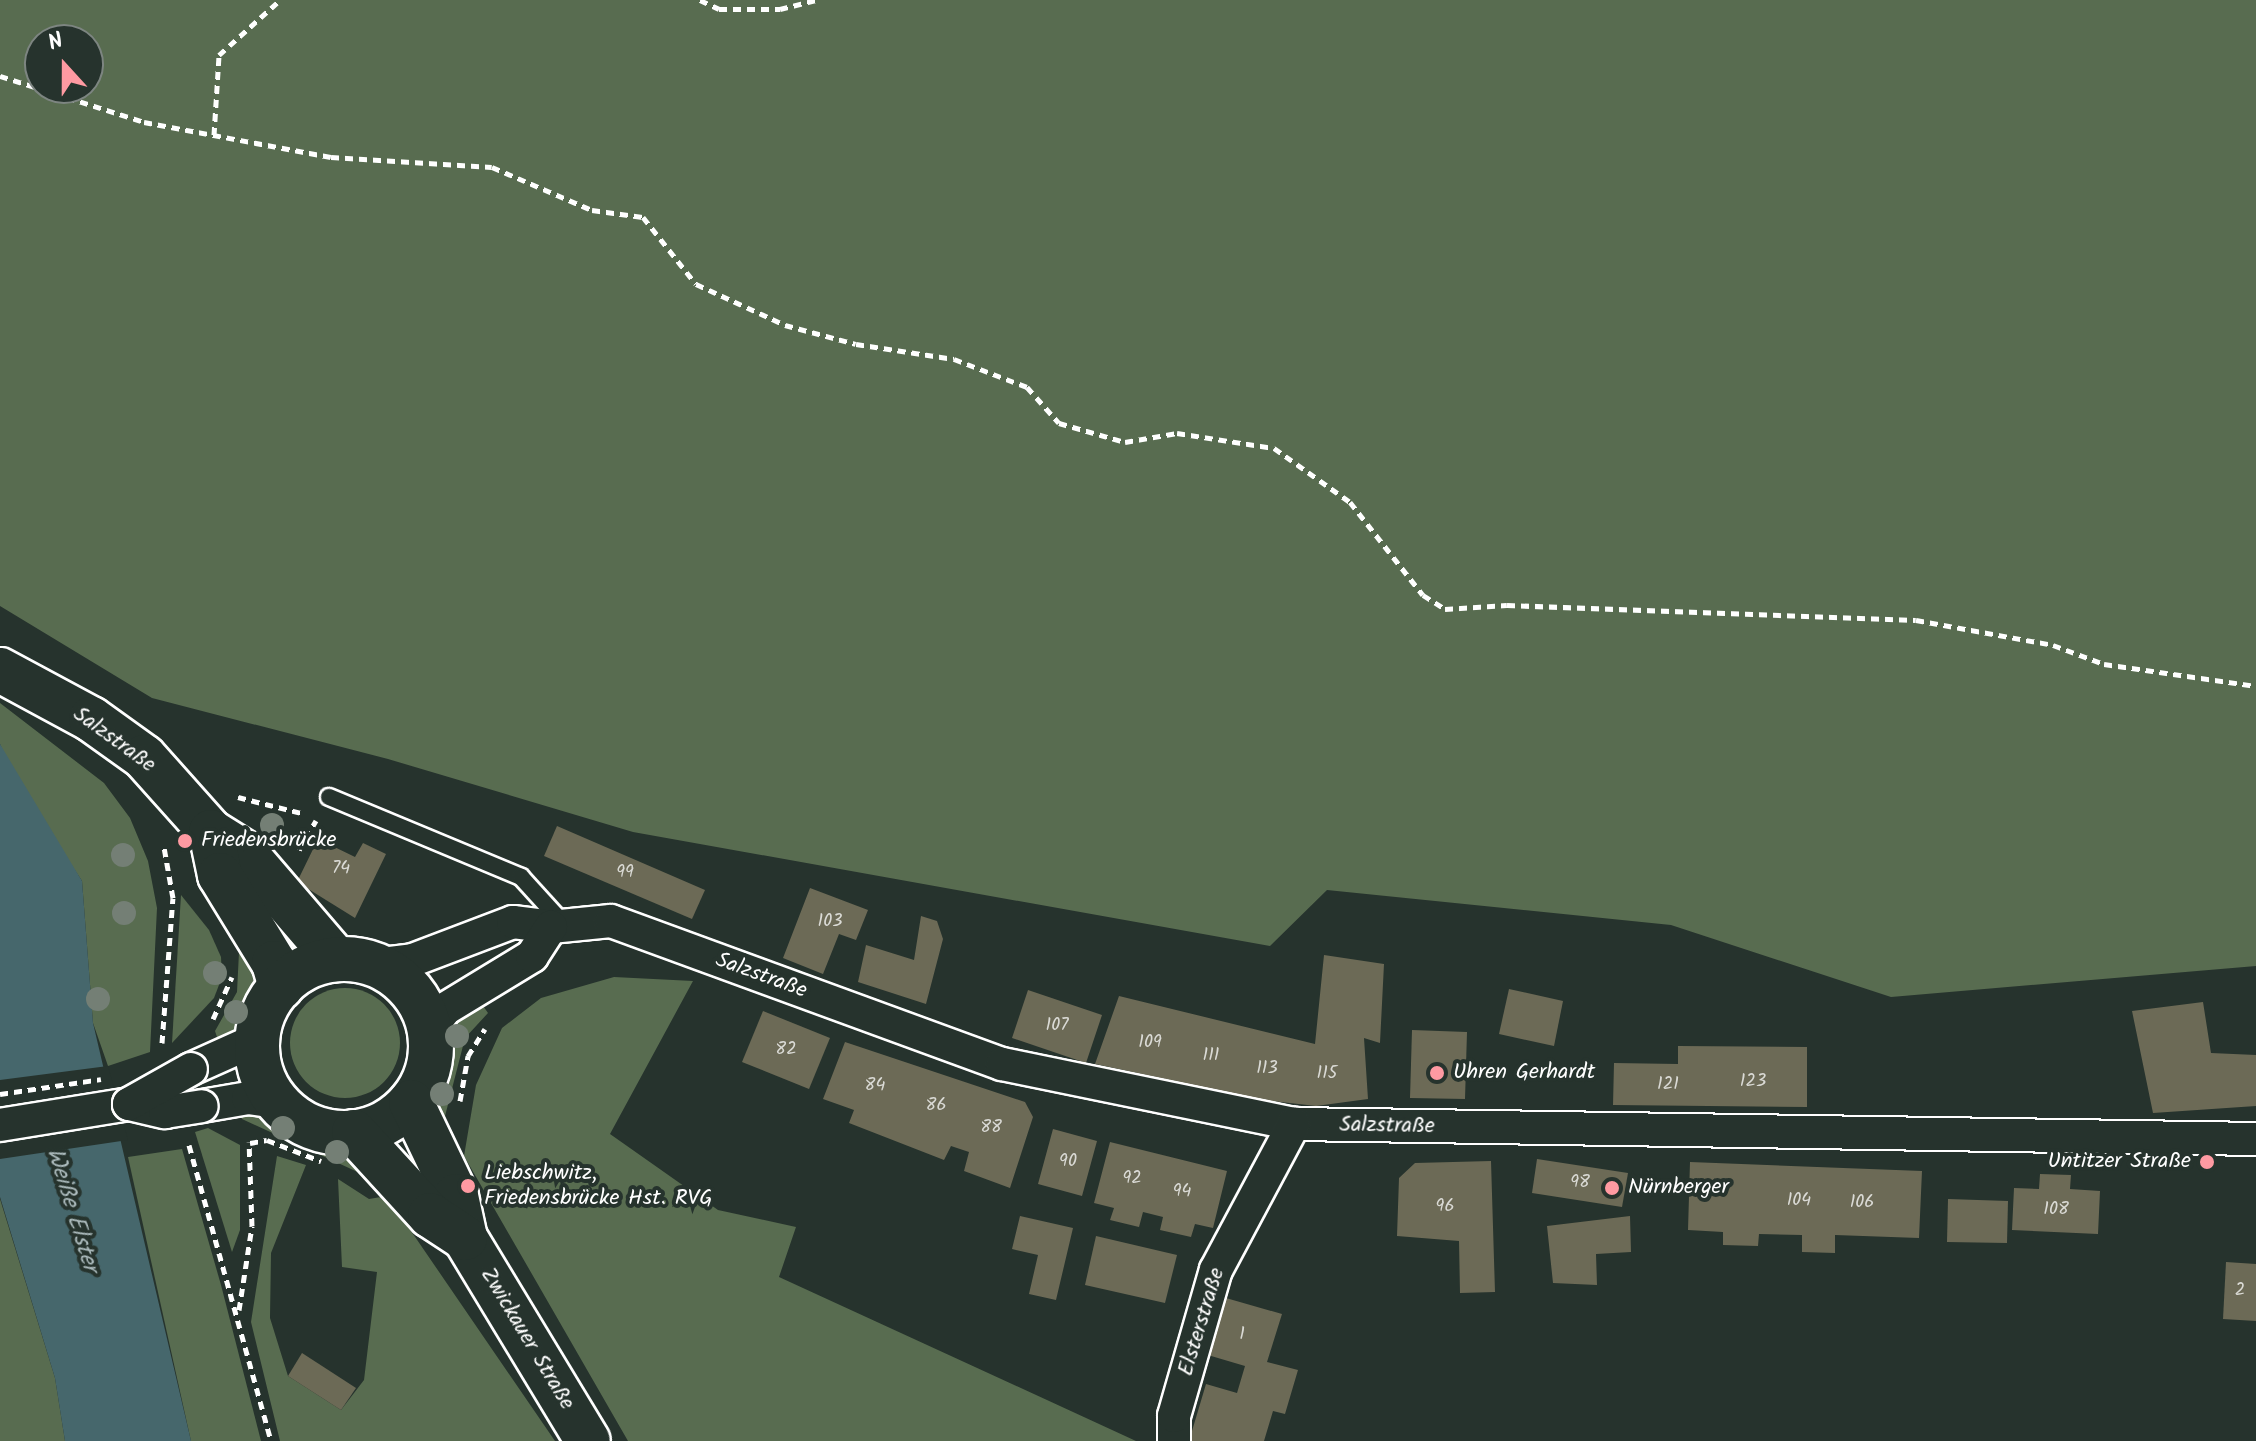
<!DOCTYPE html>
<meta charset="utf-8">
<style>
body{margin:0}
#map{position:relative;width:2256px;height:1441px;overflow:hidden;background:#26332d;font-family:Kalam,sans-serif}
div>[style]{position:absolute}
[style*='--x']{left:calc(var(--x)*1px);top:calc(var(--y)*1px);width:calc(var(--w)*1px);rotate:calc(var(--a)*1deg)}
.green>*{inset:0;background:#586c50}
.round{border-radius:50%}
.water>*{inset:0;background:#46676c}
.pier>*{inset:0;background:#26332d}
.building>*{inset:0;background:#6c6a56}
.path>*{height:5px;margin-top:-2.5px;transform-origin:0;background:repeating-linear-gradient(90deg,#fff 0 8px,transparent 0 14px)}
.roads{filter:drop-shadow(2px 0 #fff) drop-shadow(-2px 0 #fff) drop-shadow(0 2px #fff) drop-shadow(0 -2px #fff)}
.lane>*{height:16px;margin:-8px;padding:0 8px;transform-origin:8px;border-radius:8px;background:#26332d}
.street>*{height:32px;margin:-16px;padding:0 16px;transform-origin:16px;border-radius:16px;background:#26332d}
.secondary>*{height:44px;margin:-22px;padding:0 22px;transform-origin:22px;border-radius:22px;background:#26332d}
.secondary>.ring{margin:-22px;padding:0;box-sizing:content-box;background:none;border:44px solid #26332d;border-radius:50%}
.path-bridge>*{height:5px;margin-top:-2.5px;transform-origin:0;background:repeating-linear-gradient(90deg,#fff 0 8px,transparent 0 14px)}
.bridges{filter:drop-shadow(2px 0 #fff) drop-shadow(-2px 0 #fff) drop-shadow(0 2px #fff) drop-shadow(0 -2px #fff)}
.street-bridge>*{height:32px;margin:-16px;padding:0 16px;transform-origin:16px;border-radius:16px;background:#26332d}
.trees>*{width:24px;height:24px;margin:-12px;border-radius:50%;background:#747f75}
.dots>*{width:22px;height:22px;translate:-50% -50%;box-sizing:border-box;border:4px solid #26332d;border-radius:50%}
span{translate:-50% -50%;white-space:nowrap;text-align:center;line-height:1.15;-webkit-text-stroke:8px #26332d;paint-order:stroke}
.number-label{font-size:18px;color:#dadad5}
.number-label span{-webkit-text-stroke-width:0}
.street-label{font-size:22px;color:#fff}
.poi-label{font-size:22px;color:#fff}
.left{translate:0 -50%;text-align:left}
.right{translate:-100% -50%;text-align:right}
.water-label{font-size:24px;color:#acbbbd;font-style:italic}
.north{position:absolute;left:24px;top:24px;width:80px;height:80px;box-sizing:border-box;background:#26332d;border:2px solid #7d8581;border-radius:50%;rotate:339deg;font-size:22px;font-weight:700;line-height:32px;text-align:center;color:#fff}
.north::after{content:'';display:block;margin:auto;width:28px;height:36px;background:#ff9aa2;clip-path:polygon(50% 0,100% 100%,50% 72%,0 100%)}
</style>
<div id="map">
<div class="green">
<i style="clip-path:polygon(evenodd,0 0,2256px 0,2256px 966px,1891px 997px,1671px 925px,1327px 890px,1270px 946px,633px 832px,388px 759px,152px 698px,0 606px,0 0,40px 40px,88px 40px,88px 88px,40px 88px,40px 40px)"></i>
<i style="clip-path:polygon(0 703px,104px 783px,130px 818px,148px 861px,157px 908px,150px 1052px,108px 1066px,93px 1023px,82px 881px,15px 778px,0 744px)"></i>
<i style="clip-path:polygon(181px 895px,209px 930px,221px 957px,222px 977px,214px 998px,172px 1043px)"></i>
<i style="clip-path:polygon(240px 932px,258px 968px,257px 988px,233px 1032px,219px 1043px,215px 1031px,237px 992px)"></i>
<i style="clip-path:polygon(614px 977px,693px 981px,610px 1134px,718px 1210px,796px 1227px,779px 1277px,1136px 1441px,628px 1441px,464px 1156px,476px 1085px,502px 1028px,541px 998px)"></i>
<i class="round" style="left:290px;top:988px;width:110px;height:110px"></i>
<i style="clip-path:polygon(481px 1003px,488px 1013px,465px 1038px,443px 1124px,431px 1098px,444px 1034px)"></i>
<i style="clip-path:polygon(238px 1110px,279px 1118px,338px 1145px,373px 1171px,362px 1174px,242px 1119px)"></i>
<i style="clip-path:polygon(208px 1128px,240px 1145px,240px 1230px,232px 1252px,195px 1132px)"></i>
<i style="clip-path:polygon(182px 1149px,221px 1285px,261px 1441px,191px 1441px,128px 1157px)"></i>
<i style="clip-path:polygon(277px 1156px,306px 1165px,271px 1253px,270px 1318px,288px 1376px,341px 1410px,364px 1380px,377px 1272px,342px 1267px,338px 1179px,369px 1199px,387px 1196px,555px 1441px,280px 1441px,251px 1322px)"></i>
<i style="clip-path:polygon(0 1199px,55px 1378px,65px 1441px,0 1441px)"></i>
</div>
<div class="water">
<i style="clip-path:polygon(0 744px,82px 881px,93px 1023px,191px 1441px,65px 1441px,55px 1378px,0 1197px)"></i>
</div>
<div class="pier">
<i style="clip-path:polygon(108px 1066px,128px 1140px,0 1159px,0 1080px)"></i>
</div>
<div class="building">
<i style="clip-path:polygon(557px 826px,705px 890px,692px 919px,544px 856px)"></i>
<i style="clip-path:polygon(318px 839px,355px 857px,363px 843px,386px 854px,355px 918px,297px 882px)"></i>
<i style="clip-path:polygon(810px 888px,868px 910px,856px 940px,839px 934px,823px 974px,783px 958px)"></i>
<i style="clip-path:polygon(921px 916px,937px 921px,943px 939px,926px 1004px,858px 982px,866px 945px,914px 960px)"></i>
<i style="clip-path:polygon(1324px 955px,1384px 964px,1380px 1043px,1364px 1038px,1368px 1099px,1316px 1106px,1264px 1100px,1095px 1064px,1119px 996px,1315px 1044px)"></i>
<i style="clip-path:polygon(1509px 989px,1563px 1001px,1554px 1046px,1499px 1034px)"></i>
<i style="clip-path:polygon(1028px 990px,1102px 1015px,1086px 1063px,1012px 1038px)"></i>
<i style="clip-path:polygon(2203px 1002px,2211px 1053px,2256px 1055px,2256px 1106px,2153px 1113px,2132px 1011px)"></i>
<i style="clip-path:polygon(763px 1011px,830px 1038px,809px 1089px,742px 1062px)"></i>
<i style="clip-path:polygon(1412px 1030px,1467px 1032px,1465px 1099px,1410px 1098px)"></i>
<i style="clip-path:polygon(845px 1042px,1025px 1102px,1033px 1117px,1010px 1188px,964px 1171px,969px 1152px,951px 1146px,944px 1160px,849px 1123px,854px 1110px,823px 1099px)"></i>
<i style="clip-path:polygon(1678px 1046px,1807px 1047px,1807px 1107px,1613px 1105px,1614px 1063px,1678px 1064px)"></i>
<i style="clip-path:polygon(1053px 1129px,1097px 1141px,1082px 1196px,1038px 1184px)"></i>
<i style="clip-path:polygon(1110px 1142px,1227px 1171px,1213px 1228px,1195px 1224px,1191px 1237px,1160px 1230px,1163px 1217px,1143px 1212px,1139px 1227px,1110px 1220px,1114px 1208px,1094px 1203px)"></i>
<i style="clip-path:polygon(1537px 1159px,1628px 1173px,1622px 1207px,1532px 1193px)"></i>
<i style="clip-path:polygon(1491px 1161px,1495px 1292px,1460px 1293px,1459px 1241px,1397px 1236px,1399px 1178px,1415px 1163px)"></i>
<i style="clip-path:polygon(1690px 1162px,1922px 1171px,1919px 1238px,1835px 1235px,1835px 1253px,1802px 1252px,1802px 1235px,1759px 1234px,1758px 1246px,1723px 1245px,1723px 1232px,1688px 1230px)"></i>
<i style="clip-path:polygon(2040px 1174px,2071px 1175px,2070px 1189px,2100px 1191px,2098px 1234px,2012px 1230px,2014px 1188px,2039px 1189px)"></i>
<i style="clip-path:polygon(1948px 1199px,2008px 1201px,2007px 1243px,1947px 1242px)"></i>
<i style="clip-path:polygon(1020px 1216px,1073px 1228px,1056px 1300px,1029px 1294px,1038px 1255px,1012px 1249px)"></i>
<i style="clip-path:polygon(1630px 1216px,1631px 1252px,1596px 1254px,1597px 1285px,1553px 1283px,1547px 1226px)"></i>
<i style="clip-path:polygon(1096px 1236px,1177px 1255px,1165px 1303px,1085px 1285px)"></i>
<i style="clip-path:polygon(2226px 1262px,2256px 1264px,2256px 1321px,2223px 1319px)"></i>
<i style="clip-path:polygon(1219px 1296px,1282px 1314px,1267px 1362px,1298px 1370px,1285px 1414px,1273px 1411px,1264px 1441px,1189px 1441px,1206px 1384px,1237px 1393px,1245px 1366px,1201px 1353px)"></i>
<i style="clip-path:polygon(302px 1353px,356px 1388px,341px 1410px,288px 1376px)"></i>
</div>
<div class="path">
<i style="--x:700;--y:0;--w:21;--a:25"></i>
<i style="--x:719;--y:9;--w:61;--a:0"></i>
<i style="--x:780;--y:9;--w:37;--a:-14"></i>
<i style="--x:0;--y:76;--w:151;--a:17.7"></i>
<i style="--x:144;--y:122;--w:190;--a:10.6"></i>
<i style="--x:331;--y:157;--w:161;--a:3.6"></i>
<i style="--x:492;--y:167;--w:109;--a:23.3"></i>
<i style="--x:592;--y:210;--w:51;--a:7.8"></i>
<i style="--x:643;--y:217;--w:85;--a:51.7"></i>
<i style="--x:696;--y:284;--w:98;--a:24.7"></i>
<i style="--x:785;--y:325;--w:73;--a:15"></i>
<i style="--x:856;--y:344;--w:99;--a:8.7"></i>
<i style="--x:954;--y:359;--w:78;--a:21"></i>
<i style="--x:1027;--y:387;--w:48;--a:48.4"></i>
<i style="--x:1059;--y:423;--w:69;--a:16.1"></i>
<i style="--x:1125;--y:442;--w:53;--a:-9.8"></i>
<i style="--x:1177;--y:433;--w:98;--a:8.8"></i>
<i style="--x:1274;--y:448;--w:93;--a:35.4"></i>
<i style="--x:1350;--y:502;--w:118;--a:51.9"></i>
<i style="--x:1423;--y:595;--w:26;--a:32"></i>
<i style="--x:1445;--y:609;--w:62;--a:-3.7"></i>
<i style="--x:1507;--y:605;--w:409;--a:2.1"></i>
<i style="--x:1916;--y:620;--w:139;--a:10.3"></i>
<i style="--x:2053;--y:645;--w:54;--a:20.4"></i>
<i style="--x:2104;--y:664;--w:154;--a:8.2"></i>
<i style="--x:214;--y:135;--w:80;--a:-86.4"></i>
<i style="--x:219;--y:55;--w:82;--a:-42"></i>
<i style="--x:238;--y:797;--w:69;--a:14.2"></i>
<i style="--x:299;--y:850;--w:34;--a:-60"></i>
<i style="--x:213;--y:1019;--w:46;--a:-65.7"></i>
<i style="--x:162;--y:1043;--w:145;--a:-85.7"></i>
<i style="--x:173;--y:898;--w:52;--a:-100"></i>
<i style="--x:460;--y:1101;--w:46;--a:-79.9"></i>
<i style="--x:468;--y:1056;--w:32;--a:-58"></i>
<i style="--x:250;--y:1143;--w:17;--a:-10"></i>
<i style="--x:267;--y:1140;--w:58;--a:21.3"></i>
<i style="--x:189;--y:1145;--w:307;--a:74.5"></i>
<i style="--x:239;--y:1310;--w:85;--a:-81.2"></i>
<i style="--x:252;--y:1226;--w:84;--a:-92"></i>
</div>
<div class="roads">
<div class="lane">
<i style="--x:329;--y:797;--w:208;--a:22.6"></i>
<i style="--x:521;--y:877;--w:61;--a:47.7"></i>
</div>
<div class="street">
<i style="--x:374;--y:965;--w:39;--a:-7"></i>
<i style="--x:413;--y:960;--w:107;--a:-20.8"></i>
<i style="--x:513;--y:922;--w:38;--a:7"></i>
<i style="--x:551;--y:927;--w:60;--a:-5.7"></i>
<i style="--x:611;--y:921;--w:416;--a:20.1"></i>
<i style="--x:1002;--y:1064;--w:298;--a:11.6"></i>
<i style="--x:1294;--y:1124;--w:962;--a:0.89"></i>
<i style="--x:430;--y:1029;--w:25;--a:-53"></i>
<i style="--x:445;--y:1009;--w:102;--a:-31.3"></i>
<i style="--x:532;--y:956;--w:35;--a:-57"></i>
<i style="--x:191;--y:1069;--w:73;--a:-24.1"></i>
<i style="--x:202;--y:1106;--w:47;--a:-9.9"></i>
<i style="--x:248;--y:1098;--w:30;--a:8"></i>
<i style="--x:0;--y:1125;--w:131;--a:-9.2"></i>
<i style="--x:1174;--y:1441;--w:25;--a:-90"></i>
<i style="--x:1174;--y:1416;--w:152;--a:-74"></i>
<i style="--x:1216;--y:1270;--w:166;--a:-61.9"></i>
</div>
<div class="secondary">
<i style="--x:0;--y:670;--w:103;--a:28.3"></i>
<i style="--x:91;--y:719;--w:65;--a:35.6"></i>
<i style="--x:144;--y:757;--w:101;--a:48.2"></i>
<i style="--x:211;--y:832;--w:40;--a:32"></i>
<i style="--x:245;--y:853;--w:140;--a:49.4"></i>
<i style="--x:211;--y:832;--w:44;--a:78.2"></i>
<i style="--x:220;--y:875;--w:103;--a:58.5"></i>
<i style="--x:274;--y:963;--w:25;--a:74"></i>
<i class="ring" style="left:257px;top:959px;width:130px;height:130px"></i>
<i style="--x:411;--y:1102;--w:104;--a:64.4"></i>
<i style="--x:456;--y:1196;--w:43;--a:77.9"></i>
<i style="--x:465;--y:1238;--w:237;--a:58.8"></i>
<i style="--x:354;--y:1132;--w:113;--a:47.5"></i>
<i style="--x:430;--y:1215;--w:42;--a:33.3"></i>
</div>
</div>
<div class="path-bridge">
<i style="--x:0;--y:1094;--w:102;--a:-8.4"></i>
</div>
<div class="bridges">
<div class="street-bridge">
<i style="--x:129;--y:1104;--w:37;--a:13"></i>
<i style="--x:165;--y:1112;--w:37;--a:-9"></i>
<i style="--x:129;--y:1104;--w:71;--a:-29.4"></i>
</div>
</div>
<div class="trees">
<i style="left:272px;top:825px"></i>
<i style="left:123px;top:855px"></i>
<i style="left:124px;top:913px"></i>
<i style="left:215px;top:973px"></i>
<i style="left:98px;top:999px"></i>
<i style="left:236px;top:1012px"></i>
<i style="left:457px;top:1036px"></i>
<i style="left:442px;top:1094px"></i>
<i style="left:283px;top:1128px"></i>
<i style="left:337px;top:1152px"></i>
</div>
<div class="dots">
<i style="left:185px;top:841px;background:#ff9aa2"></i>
<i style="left:1437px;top:1073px;background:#ff9aa2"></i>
<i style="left:2207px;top:1162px;background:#ff9aa2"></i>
<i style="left:468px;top:1186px;background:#ff9aa2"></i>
<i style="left:1612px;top:1188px;background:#ff9aa2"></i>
</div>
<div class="number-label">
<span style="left:341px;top:869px">74</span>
<span style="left:625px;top:873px">99</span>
<span style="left:830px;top:922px">103</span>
<span style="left:1057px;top:1026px">107</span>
<span style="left:1150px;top:1043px">109</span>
<span style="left:786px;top:1050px">82</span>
<span style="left:1211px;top:1056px">111</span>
<span style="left:1267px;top:1069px">113</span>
<span style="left:1327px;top:1074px">115</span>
<span style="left:1753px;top:1082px">123</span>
<span style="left:1668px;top:1085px">121</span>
<span style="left:875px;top:1086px">84</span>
<span style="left:936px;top:1106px">86</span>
<span style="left:991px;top:1128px">88</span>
<span style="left:1068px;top:1162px">90</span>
<span style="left:1132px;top:1179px">92</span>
<span style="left:1580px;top:1183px">98</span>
<span style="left:1182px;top:1192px">94</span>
<span style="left:1799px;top:1201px">104</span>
<span style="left:1862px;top:1203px">106</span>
<span style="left:1445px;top:1207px">96</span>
<span style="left:2056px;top:1210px">108</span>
<span style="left:2240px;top:1291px">2</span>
<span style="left:1242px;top:1335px">1</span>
</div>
<div class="street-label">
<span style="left:114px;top:740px;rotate:36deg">Salzstraße</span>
<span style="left:761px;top:976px;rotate:20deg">Salzstraße</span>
<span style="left:1387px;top:1126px;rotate:1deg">Salzstraße</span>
<span style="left:1202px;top:1322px;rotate:-73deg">Elsterstraße</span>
<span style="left:527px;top:1339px;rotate:59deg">Zwickauer Straße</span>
</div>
<div class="poi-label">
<span class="left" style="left:201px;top:841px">Friedensbrücke</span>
<span class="left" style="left:1453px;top:1073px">Uhren Gerhardt</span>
<span class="right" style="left:2191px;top:1162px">Untitzer Straße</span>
<span class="left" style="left:484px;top:1186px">Liebschwitz,<br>Friedensbrücke Hst. RVG</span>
<span class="left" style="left:1628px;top:1188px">Nürnberger</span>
</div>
<div class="water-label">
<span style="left:72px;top:1210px;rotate:73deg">Weiße Elster</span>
</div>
<div class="north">N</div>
</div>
